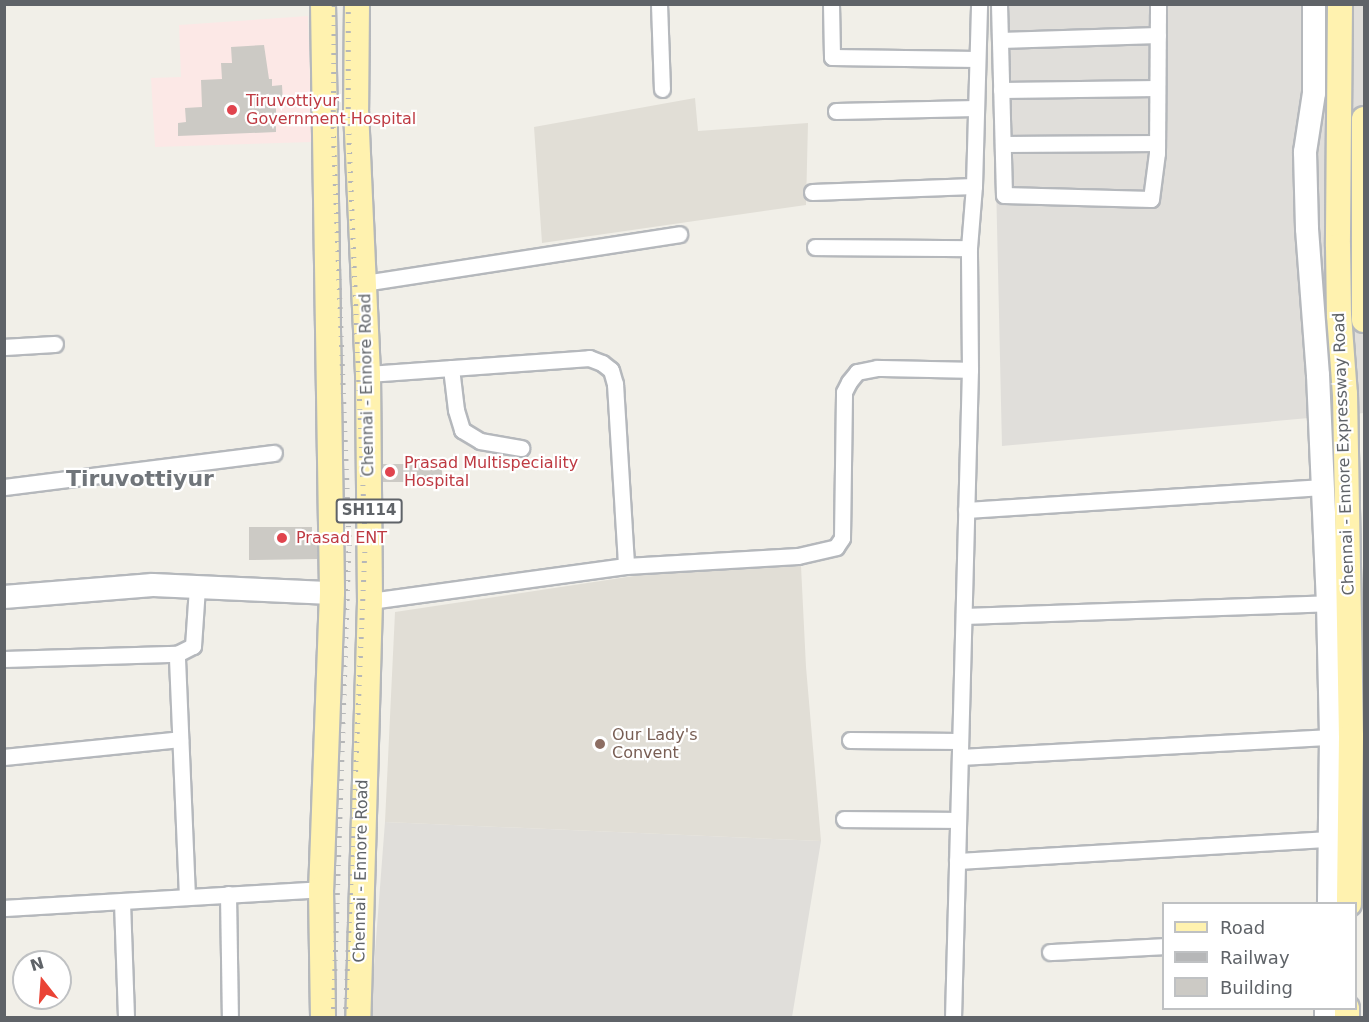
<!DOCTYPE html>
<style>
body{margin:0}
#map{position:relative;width:1369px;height:1022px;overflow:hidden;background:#f1efe8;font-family:"DejaVu Sans",sans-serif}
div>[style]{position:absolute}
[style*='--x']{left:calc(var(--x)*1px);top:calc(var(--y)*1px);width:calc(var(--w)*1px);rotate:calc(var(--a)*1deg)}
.industrial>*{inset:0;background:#e0deda}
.education>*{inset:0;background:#e1ded6}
.medical>*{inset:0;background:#fce8e6}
.building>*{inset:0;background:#cccac5}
.roads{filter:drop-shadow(2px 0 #b5b8bc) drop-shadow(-2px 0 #b5b8bc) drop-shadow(0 2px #b5b8bc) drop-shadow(0 -2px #b5b8bc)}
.street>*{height:15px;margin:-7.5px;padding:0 7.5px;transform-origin:7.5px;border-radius:7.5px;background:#fff}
.secondary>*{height:22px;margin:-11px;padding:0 11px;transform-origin:11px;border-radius:11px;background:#fff}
.primary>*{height:24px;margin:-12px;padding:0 12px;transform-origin:12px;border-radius:12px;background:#fff2af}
.rail>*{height:4.5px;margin-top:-2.25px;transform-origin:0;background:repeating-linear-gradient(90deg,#b6b7b8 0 1.5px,transparent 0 9.5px)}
.dots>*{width:16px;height:16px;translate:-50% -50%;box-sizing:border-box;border:3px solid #fff;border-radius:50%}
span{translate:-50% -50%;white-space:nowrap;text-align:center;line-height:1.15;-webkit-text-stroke:4.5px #fff;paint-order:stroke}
.shield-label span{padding:2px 4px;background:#fff;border:2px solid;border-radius:4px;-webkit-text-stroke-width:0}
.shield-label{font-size:15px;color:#5f6368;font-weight:700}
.health-label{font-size:16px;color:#be3a42}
.left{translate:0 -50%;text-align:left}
.street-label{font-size:16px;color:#5f6368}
.education-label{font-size:16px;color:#785e54}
.district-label{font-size:22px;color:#70757a;font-weight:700}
.frame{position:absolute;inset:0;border:6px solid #5f6368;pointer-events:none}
.legend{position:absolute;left:1162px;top:902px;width:195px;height:108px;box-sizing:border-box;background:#fff;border:2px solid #bfc1c3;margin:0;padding:8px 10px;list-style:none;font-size:18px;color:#5f6368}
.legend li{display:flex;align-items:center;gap:12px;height:30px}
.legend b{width:30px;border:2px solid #bfc1c3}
.north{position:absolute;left:12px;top:950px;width:60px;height:60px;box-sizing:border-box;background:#fff;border:2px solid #bfc1c3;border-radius:50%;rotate:343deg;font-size:16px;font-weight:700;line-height:24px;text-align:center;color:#5f6368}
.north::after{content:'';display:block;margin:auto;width:21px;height:27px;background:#ea4335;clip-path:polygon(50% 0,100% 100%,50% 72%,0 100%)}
</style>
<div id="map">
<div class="industrial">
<i style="clip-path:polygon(992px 5px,1364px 5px,1364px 413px,1002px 446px)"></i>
<i style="clip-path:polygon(385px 822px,821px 841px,792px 1017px,370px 1018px)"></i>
</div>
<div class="education">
<i style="clip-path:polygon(695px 98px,698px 131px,808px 123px,806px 205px,542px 243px,534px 127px)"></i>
<i style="clip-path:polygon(801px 566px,806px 667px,821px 841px,385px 822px,395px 612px,647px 574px)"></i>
</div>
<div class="medical">
<i style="clip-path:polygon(308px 16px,312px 142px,155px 147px,151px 78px,181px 77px,179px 25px)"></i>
</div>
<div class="building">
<i style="clip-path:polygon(264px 45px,269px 79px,272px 79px,272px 86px,282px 85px,283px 103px,276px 103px,276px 132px,178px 136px,178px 123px,186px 122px,185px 108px,202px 107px,201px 80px,222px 79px,221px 63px,232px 63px,231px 47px)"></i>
<i style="clip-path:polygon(383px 464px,442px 464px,442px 482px,383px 482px)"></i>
<i style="clip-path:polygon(249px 527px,312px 527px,312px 541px,317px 541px,317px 559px,249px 560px)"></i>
</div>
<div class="roads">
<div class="street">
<i style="--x:659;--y:4;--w:85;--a:88"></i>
<i style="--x:831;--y:4;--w:53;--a:88.9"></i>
<i style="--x:832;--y:57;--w:145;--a:0.8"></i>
<i style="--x:999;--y:4;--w:191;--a:88.5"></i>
<i style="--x:1004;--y:195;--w:147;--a:1.6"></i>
<i style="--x:1151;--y:199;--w:46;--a:-82.6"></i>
<i style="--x:1157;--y:153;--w:149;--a:-89.6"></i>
<i style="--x:1000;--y:40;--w:158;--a:-1.8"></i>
<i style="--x:1001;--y:90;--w:156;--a:-0.7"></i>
<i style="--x:836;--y:111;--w:140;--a:-1.2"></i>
<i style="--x:1003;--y:144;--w:154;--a:-0.4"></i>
<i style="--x:812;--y:192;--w:162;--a:-2.1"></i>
<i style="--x:815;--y:247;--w:154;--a:0.4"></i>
<i style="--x:364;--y:283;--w:319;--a:-8.8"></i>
<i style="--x:4;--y:347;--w:51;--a:-3.4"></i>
<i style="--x:451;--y:368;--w:42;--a:83.2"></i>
<i style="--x:456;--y:410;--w:21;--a:73"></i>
<i style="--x:462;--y:430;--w:21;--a:31"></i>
<i style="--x:480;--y:441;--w:42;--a:9.7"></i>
<i style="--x:368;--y:374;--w:222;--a:-4.1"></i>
<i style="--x:589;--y:358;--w:14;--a:21"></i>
<i style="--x:602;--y:363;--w:11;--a:38"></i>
<i style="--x:611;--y:370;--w:15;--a:74"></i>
<i style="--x:615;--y:384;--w:182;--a:86.5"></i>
<i style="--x:4;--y:487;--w:272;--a:-7.2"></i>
<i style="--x:966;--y:510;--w:358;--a:-3.7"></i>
<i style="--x:370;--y:601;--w:258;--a:-7.8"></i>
<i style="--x:626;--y:566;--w:172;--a:-3.3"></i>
<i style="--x:798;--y:556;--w:39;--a:-13"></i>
<i style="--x:836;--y:547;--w:11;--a:-56"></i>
<i style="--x:842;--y:538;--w:146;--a:-89.2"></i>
<i style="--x:844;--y:392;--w:11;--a:-63"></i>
<i style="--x:849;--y:382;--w:13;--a:-51"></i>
<i style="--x:857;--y:372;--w:20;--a:-11"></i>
<i style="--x:877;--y:368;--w:93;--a:1.2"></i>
<i style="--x:964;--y:616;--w:364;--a:-2"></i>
<i style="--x:4;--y:659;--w:173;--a:-1.7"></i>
<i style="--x:850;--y:740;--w:110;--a:0.5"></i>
<i style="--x:4;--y:757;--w:177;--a:-5.8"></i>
<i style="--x:960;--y:757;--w:372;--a:-3.1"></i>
<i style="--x:844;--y:819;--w:114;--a:0.5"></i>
<i style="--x:957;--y:861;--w:374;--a:-3.4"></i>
<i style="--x:228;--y:894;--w:124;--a:89.1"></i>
<i style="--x:187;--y:897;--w:243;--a:-92.4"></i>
<i style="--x:177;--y:654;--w:18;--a:-27"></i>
<i style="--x:193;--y:646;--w:59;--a:-86.1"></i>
<i style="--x:122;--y:902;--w:116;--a:88"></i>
<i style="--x:4;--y:908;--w:318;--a:-3.4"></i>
<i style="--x:1050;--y:952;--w:114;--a:-3"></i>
<i style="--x:953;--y:1018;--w:648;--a:-88.5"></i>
<i style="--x:970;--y:370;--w:122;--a:-90.5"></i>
<i style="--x:969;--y:248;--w:62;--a:-85.4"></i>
<i style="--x:974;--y:186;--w:182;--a:-88.4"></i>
</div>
<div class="secondary">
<i style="--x:1314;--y:4;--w:89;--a:90"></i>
<i style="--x:1314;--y:93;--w:60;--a:98.7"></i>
<i style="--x:1305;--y:152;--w:77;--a:88.5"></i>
<i style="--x:1307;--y:229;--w:146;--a:85.7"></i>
<i style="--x:1318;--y:375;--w:228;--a:87.5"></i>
<i style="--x:1328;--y:603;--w:134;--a:88.7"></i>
<i style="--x:1331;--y:737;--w:167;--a:90.7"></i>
<i style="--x:4;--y:597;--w:149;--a:-4.6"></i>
<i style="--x:153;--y:585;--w:179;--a:2.6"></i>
<i style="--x:1326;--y:1018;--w:10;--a:-90"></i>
</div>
<div class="primary">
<i style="--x:323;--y:4;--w:589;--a:89.12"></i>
<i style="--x:332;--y:593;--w:296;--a:92.1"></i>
<i style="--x:321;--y:889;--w:129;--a:89.1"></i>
<i style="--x:357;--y:4;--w:106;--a:90.5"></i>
<i style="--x:356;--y:110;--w:264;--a:87.4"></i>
<i style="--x:368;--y:374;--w:227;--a:89.5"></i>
<i style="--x:370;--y:601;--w:417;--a:91.6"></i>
<i style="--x:1340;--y:4;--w:242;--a:90.5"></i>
<i style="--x:1338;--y:246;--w:69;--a:89.2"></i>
<i style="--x:1339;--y:315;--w:79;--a:85.7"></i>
<i style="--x:1345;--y:394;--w:342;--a:89"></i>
<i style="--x:1351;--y:736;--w:168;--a:90.7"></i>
<i style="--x:1364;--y:119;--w:201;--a:90"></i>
<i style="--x:1347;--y:1018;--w:10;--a:-90"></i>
</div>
</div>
<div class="rail">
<i style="--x:333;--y:1018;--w:472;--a:-88.1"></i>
<i style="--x:349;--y:546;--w:425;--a:-92.2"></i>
<i style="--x:333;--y:121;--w:117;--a:-89.5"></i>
<i style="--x:345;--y:1018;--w:475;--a:-87.6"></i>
<i style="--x:365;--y:543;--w:425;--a:-92.3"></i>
<i style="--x:348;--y:118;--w:114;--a:-90"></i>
</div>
<div class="dots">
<i style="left:232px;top:110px;background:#e0444e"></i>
<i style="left:390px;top:472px;background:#e0444e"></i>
<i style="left:282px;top:538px;background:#e0444e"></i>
<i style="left:600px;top:744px;background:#8d6e63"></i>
</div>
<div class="shield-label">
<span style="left:369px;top:511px">SH114</span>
</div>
<div class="health-label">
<span class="left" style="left:246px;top:110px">Tiruvottiyur<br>Government Hospital</span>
<span class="left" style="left:404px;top:472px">Prasad Multispeciality<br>Hospital</span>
<span class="left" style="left:296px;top:538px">Prasad ENT</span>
</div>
<div class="street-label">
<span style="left:367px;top:385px;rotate:-91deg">Chennai - Ennore Road</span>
<span style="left:1344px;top:454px;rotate:-92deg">Chennai - Ennore Expressway Road</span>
<span style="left:361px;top:871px;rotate:-89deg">Chennai - Ennore Road</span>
</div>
<div class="education-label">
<span class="left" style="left:612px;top:744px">Our Lady's<br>Convent</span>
</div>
<div class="district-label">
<span style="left:140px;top:479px">Tiruvottiyur</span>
</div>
<div class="frame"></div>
<ul class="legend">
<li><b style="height:8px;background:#fff2af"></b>Road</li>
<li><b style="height:8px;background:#b6b7b8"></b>Railway</li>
<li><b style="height:16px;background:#cccac5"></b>Building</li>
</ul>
<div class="north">N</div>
</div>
